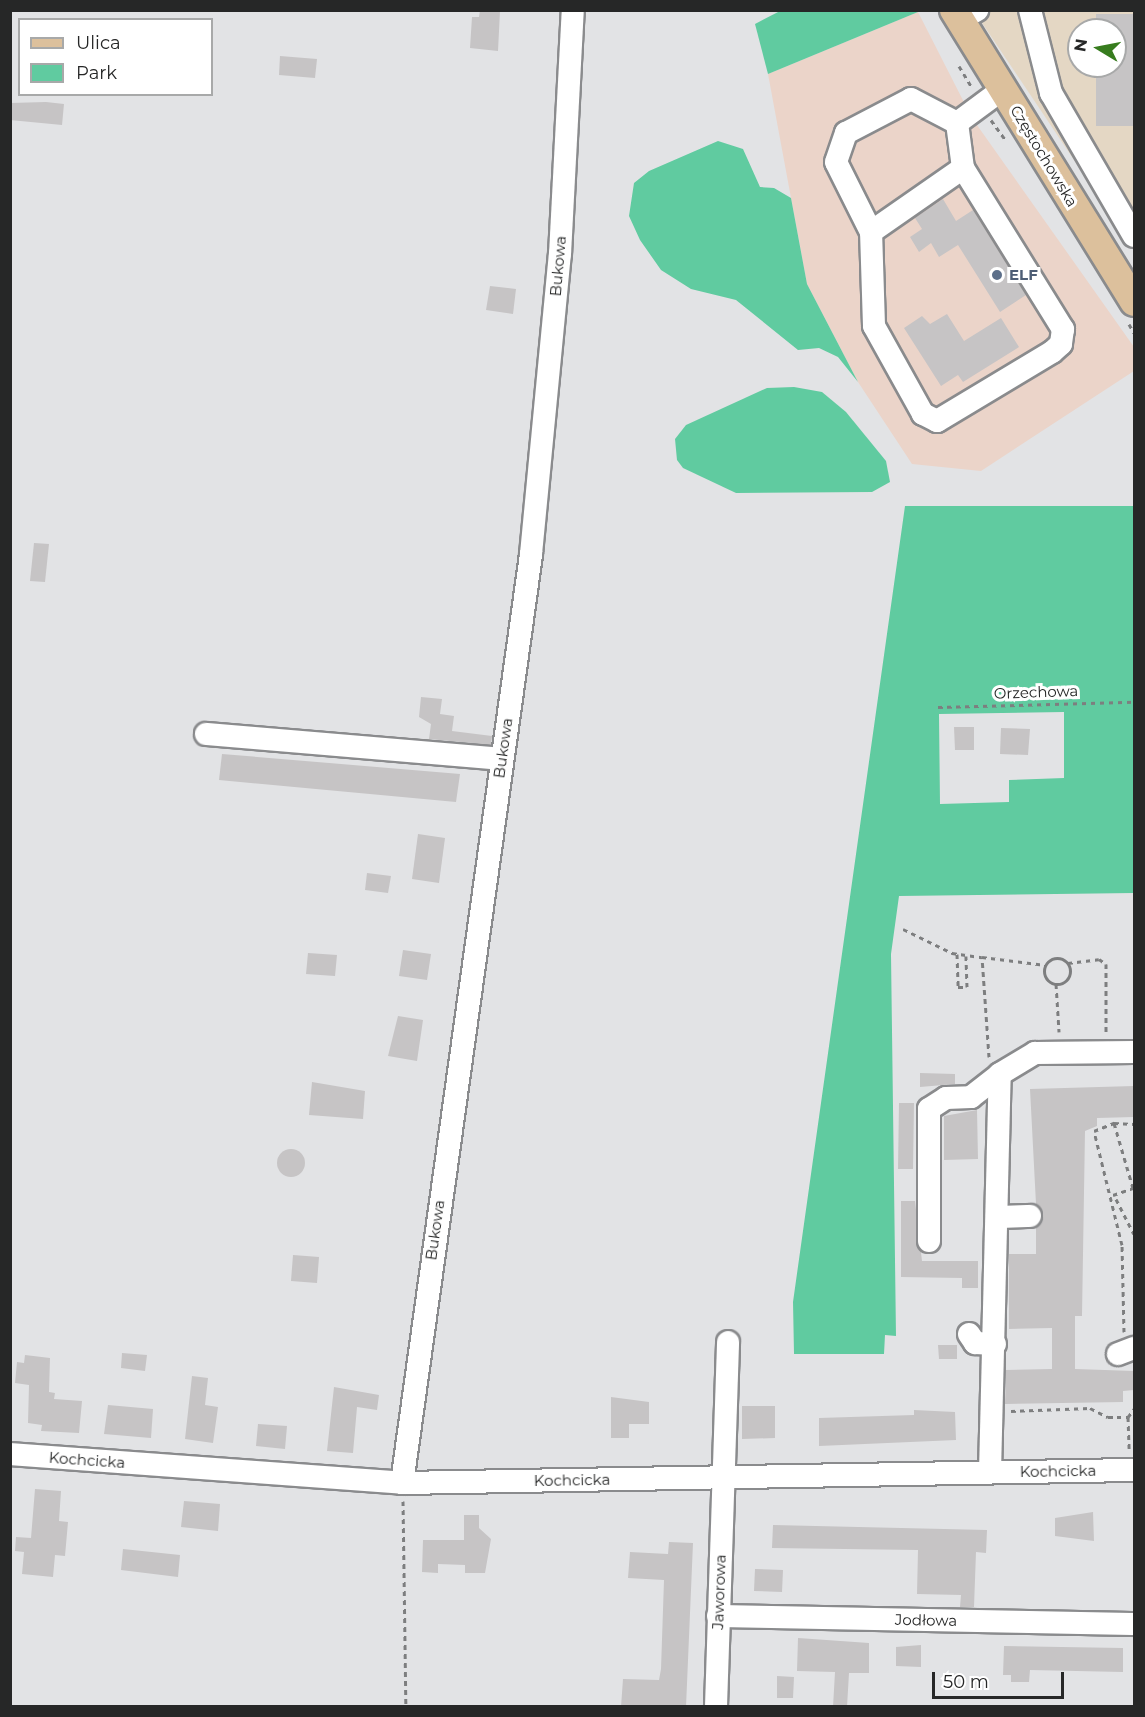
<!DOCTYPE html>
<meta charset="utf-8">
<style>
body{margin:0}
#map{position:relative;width:1145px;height:1717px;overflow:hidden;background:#e2e3e5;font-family:Montserrat,sans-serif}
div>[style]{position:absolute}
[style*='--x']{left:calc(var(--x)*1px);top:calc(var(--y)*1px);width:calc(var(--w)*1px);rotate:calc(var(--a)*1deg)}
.commercial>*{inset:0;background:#ebd4c9}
.industrial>*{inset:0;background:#e4d7c4}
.green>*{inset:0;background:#60cba0}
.building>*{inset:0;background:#c6c4c5}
.round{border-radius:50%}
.path>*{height:3px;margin-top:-1.5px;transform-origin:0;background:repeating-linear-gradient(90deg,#7d7e7f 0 4.5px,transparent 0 9px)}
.path>.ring{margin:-1.5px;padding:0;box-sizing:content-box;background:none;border:3px solid #7d7e7f;border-radius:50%}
.roads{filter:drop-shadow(2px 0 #8a8b8d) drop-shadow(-2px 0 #8a8b8d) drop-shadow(0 2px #8a8b8d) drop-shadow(0 -2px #8a8b8d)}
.minor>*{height:22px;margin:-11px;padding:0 11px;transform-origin:11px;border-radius:11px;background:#fff}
.major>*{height:28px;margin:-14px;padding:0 14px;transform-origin:14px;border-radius:14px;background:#dcc09c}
.dots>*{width:16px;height:16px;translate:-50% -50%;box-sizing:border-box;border:3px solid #fff;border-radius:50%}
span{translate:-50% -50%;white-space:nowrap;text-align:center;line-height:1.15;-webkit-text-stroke:6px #fff;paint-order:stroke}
.street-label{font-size:15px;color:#262727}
.service-label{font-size:15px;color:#4e5e75;font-weight:700}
.left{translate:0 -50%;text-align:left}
.frame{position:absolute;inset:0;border:12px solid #262727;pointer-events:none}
.legend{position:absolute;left:18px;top:18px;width:195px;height:78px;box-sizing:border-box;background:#fff;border:2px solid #a8a9a9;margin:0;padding:8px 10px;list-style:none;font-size:18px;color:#262727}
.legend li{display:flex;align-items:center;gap:12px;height:30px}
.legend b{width:30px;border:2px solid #a8a9a9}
.north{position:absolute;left:1067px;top:18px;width:60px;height:60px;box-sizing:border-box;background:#fff;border:2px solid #a8a9a9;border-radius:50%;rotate:280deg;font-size:16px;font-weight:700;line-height:24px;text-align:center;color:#262727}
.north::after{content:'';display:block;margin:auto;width:21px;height:27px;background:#377c1e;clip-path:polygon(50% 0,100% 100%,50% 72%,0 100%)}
.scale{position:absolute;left:932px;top:1672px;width:132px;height:27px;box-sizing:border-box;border:3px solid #262727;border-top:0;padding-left:8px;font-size:18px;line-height:21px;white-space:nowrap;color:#262727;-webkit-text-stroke:4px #fff;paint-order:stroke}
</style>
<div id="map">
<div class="commercial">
<i style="clip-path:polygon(918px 12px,972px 118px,1134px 347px,1134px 371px,981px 471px,912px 464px,858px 382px,807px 284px,768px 74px)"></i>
</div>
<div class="industrial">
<i style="clip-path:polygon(evenodd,974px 11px,1134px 11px,1134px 249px,1125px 236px,974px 11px,1079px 30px,1115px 30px,1115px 66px,1079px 66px,1079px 30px)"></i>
</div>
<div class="green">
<i style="clip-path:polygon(780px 11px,917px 10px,918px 12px,768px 74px,755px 24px)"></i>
<i style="clip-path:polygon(718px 141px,743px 149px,760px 187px,774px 188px,791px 198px,807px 284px,858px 382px,838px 357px,819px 348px,798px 350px,736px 300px,691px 289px,661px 270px,640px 240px,629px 216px,634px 183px,649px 171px)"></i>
<i style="clip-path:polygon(794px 387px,822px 392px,846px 412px,886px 461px,890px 482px,872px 492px,736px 493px,683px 468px,677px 460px,675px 439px,686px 425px,767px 388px)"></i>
<i style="clip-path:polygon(evenodd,905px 506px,1134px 506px,1134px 893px,899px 896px,891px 954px,896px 1336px,885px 1335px,884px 1354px,794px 1354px,793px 1302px,905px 506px,1064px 712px,1064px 778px,1009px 780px,1009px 802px,940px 804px,939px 714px,1064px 712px)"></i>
</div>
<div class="building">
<i style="clip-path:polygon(480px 10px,500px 11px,498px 51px,470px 48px,472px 17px,479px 17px)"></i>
<i style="clip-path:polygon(1096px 14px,1134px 14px,1134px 126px,1096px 126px,1096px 66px,1115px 66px,1115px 30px,1096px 30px)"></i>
<i style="clip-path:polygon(280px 56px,317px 59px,315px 78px,279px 75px)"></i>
<i style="clip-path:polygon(46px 102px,64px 104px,62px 125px,10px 120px,10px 103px)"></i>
<i style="clip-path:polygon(943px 199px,956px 221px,973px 210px,1026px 295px,1000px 312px,958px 245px,939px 257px,931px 243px,919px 252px,910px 237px,922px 229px,915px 218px)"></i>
<i style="clip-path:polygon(490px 286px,516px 289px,513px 314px,486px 310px)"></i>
<i style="clip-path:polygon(947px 314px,964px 341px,1001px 318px,1019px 347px,963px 382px,958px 375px,941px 386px,904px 328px,922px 316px,930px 324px)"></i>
<i style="clip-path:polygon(34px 543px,49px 544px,45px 582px,30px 581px)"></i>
<i style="clip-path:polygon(421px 697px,442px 699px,440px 714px,454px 716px,452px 731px,492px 736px,491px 745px,429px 739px,431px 724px,419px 717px)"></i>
<i style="clip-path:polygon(954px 727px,974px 727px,974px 750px,955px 750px)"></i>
<i style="clip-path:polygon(1001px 728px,1030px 729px,1028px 755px,1000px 754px)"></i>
<i style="clip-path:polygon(222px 754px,460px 774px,456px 802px,219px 780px)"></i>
<i style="clip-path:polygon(418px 834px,445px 838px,439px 883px,412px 879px)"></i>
<i style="clip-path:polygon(367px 873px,391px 876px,388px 893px,365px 890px)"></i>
<i style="clip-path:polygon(403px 950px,431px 954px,427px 980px,399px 976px)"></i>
<i style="clip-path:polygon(308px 953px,337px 955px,335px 976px,306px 974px)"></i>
<i style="clip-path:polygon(398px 1016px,423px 1020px,417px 1061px,388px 1056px)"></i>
<i style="clip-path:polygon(920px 1073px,955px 1074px,955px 1084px,920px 1087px)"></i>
<i style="clip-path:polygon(312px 1082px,365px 1091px,363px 1119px,309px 1115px)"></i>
<i style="clip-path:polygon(1134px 1086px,1134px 1117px,1097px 1118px,1097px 1126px,1085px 1131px,1082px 1316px,1075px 1316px,1075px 1369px,1134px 1371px,1134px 1390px,1123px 1391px,1123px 1402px,1005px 1404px,1006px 1370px,1052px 1369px,1052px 1328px,1009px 1329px,1009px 1254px,1036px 1254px,1036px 1228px,1043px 1216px,1036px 1204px,1030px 1089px)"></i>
<i style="clip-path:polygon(899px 1103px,914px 1103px,913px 1169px,898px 1169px)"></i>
<i style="clip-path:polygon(977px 1110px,978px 1159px,944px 1160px,944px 1116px)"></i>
<i class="round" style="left:277px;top:1149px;width:28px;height:28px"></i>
<i style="clip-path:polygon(901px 1201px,915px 1201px,922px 1261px,978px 1261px,978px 1288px,962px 1288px,962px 1278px,901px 1277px)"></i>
<i style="clip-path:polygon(293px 1255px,319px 1257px,317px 1283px,291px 1281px)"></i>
<i style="clip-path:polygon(938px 1345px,957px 1345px,957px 1359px,939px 1359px)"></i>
<i style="clip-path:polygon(122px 1353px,147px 1355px,145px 1371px,121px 1368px)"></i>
<i style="clip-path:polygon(25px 1355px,50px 1358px,49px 1392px,55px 1393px,54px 1399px,82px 1401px,79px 1433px,41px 1431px,42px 1425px,28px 1423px,29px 1385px,15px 1383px,17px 1362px,24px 1363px)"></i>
<i style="clip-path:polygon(192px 1376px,208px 1378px,205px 1405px,218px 1407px,213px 1443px,185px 1439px)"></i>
<i style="clip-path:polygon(334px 1387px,379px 1395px,377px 1410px,357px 1407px,353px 1453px,327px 1451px)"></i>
<i style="clip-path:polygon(611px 1397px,649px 1402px,649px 1424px,629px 1424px,629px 1438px,611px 1438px)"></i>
<i style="clip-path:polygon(108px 1405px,153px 1409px,151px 1438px,104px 1434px)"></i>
<i style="clip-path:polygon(742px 1406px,775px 1406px,775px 1438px,742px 1439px)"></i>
<i style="clip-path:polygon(914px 1410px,955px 1412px,956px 1440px,819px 1446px,819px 1418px,914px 1415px)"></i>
<i style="clip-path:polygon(258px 1424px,287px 1426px,285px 1449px,256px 1446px)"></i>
<i style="clip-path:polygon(35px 1489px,61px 1491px,59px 1521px,68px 1522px,65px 1556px,55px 1555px,53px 1577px,22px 1574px,24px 1552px,15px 1551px,16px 1537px,31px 1538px)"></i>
<i style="clip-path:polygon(184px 1501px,220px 1504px,218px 1531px,181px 1527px)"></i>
<i style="clip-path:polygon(1093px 1512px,1094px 1541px,1055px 1536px,1055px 1518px)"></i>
<i style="clip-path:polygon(464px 1515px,479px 1515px,479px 1528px,491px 1539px,485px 1573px,465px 1573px,465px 1565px,438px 1564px,438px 1573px,422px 1572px,423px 1540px,464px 1540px)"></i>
<i style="clip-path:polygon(773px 1525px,987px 1530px,986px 1553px,976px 1552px,974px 1607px,960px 1607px,961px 1595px,917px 1594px,918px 1550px,772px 1548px)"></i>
<i style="clip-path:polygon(669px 1542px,693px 1543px,686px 1707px,621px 1707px,623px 1679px,659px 1680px,661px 1669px,664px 1580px,628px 1578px,630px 1552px,668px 1554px)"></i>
<i style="clip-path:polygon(123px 1549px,180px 1555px,178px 1577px,121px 1570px)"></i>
<i style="clip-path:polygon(755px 1569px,783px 1570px,782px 1592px,754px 1591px)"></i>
<i style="clip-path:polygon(798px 1638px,869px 1643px,869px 1673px,849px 1673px,847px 1707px,833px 1707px,835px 1672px,797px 1671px)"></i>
<i style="clip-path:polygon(921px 1645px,921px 1667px,896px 1666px,896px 1647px)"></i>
<i style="clip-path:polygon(1004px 1646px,1123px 1648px,1123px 1672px,1030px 1670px,1029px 1682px,1011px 1682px,1011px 1675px,1003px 1675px)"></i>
<i style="clip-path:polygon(777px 1676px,794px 1677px,793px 1698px,777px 1698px)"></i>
</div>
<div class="path">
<i style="--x:959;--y:66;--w:26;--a:59"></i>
<i style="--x:991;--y:120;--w:24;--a:54"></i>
<i style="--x:1129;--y:324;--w:10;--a:61"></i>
<i style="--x:938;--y:707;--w:196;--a:-1.5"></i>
<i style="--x:903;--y:929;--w:55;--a:26.1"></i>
<i style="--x:952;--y:953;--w:30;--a:8"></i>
<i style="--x:957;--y:954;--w:33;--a:88"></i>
<i style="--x:958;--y:987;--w:9;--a:0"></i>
<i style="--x:967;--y:987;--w:31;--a:-92"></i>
<i class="ring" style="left:1044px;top:958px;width:23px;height:23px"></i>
<i style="--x:1068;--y:963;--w:31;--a:-7"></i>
<i style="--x:1099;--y:959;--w:9;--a:36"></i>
<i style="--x:1106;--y:964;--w:68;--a:90"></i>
<i style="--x:1056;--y:984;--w:48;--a:86.4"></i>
<i style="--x:989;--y:1057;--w:100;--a:-94"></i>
<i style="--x:982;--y:957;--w:64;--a:7.2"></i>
<i style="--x:1113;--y:1195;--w:21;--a:-19"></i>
<i style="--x:1133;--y:1188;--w:68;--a:-106.3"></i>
<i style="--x:1116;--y:1199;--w:39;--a:63"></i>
<i style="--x:1124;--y:1332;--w:87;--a:-91.3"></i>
<i style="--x:1122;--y:1245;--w:117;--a:-103.8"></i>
<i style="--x:1094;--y:1131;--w:22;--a:-22"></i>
<i style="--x:1114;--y:1123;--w:20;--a:3"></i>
<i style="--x:1011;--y:1411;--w:79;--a:-2.2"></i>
<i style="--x:1090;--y:1408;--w:20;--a:27"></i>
<i style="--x:1108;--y:1417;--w:20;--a:0"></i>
<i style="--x:1128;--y:1417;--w:35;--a:88"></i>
<i style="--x:1128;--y:1417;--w:10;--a:-53"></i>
<i style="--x:403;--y:1501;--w:205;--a:89.2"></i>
</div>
<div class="roads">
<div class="minor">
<i style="--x:1030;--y:10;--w:86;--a:75.8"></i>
<i style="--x:1051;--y:93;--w:165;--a:59.9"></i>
<i style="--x:960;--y:20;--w:20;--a:-30"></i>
<i style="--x:957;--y:123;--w:45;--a:82.4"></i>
<i style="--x:963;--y:168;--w:190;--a:58.2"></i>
<i style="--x:1063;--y:329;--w:15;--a:98"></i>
<i style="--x:1061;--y:344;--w:12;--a:138"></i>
<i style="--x:1052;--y:352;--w:134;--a:149"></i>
<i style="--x:937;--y:421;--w:16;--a:-153"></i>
<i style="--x:923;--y:414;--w:101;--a:-119.1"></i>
<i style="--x:874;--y:326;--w:94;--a:-91.8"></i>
<i style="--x:871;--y:232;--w:78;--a:-116.6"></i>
<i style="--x:836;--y:162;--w:31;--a:-71"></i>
<i style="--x:846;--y:133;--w:73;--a:-27.6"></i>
<i style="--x:911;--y:99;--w:52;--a:27.6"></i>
<i style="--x:957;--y:123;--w:57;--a:-36.5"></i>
<i style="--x:871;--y:232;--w:112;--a:-34.8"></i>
<i style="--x:206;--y:734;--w:296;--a:4.8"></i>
<i style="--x:997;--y:1217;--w:33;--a:-2"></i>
<i style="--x:929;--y:1241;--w:132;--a:-90"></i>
<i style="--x:929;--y:1109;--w:20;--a:-33"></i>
<i style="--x:946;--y:1098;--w:25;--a:-2"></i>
<i style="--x:971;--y:1097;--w:37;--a:-38"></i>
<i style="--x:969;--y:1334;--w:11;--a:56"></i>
<i style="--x:975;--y:1343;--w:20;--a:3"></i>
<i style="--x:1118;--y:1354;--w:17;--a:-21"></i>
<i style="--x:10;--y:1454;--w:393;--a:4.2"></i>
<i style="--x:402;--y:1483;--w:732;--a:-1.02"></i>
<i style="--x:990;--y:1472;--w:398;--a:-88.6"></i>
<i style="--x:1000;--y:1074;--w:41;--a:-31"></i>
<i style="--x:1035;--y:1053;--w:99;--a:-0.6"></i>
<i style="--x:402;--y:1483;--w:938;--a:-82.09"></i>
<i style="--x:531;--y:554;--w:301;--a:-84.5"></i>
<i style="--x:560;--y:254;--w:244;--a:-87"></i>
<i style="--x:718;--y:1616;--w:416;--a:1.1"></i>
<i style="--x:716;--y:1706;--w:364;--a:-88.1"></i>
</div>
<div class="major">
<i style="--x:954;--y:10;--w:343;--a:58.3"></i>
</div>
</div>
<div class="dots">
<i style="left:997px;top:275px;background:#5c6f8a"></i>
</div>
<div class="street-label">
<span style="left:1044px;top:156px;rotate:59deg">Częstochowska</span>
<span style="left:558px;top:266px;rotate:-85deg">Bukowa</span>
<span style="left:1036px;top:692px;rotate:-2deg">Orzechowa</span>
<span style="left:503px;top:748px;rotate:-82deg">Bukowa</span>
<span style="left:435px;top:1230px;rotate:-82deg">Bukowa</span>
<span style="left:87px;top:1460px;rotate:4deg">Kochcicka</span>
<span style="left:1058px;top:1471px;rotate:-1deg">Kochcicka</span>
<span style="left:572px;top:1480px;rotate:-1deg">Kochcicka</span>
<span style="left:719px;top:1592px;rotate:-88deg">Jaworowa</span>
<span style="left:926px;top:1620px;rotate:1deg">Jodłowa</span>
</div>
<div class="service-label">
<span class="left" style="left:1009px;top:275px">ELF</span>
</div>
<div class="frame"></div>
<ul class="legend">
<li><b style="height:8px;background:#dcc09c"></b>Ulica</li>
<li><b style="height:16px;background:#60cba0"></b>Park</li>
</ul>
<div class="north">N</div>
<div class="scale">50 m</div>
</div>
